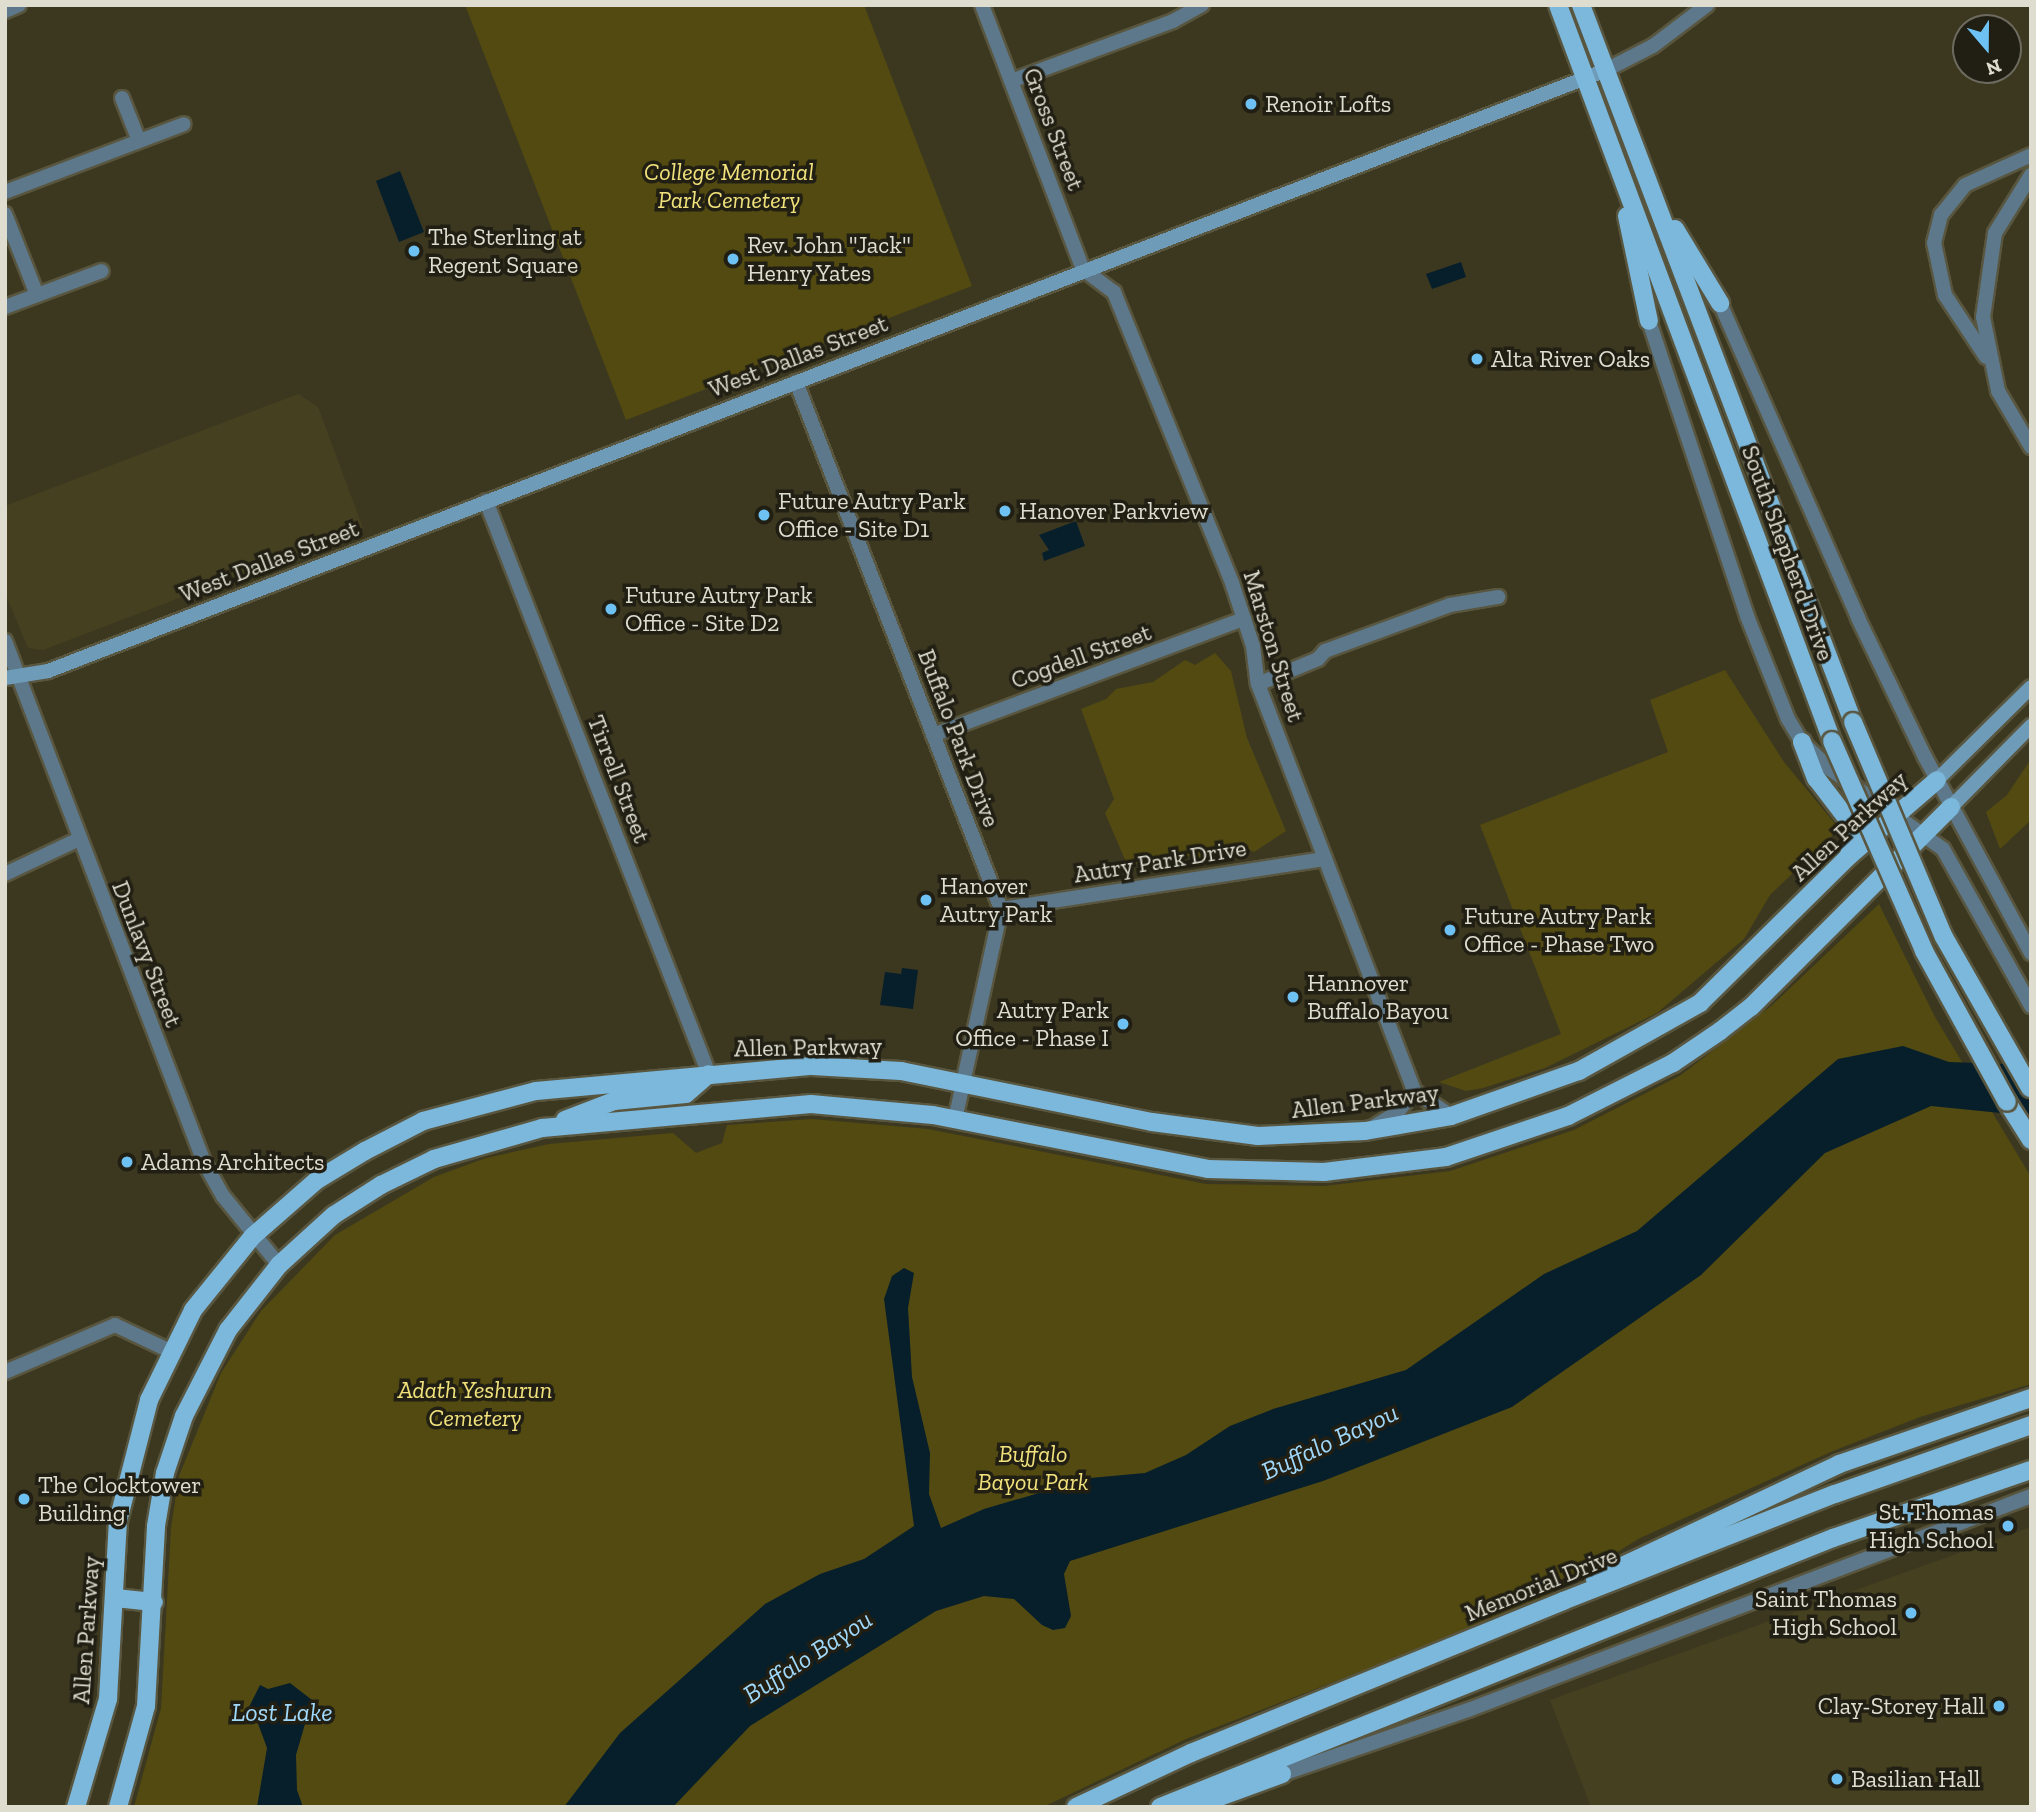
<!DOCTYPE html>
<style>
body{margin:0}
#map{position:relative;width:2036px;height:1812px;overflow:hidden;background:#3c3820;font-family:"Zilla Slab",serif}
div>[style]{position:absolute}
[style*='--x']{left:calc(var(--x)*1px);top:calc(var(--y)*1px);width:calc(var(--w)*1px);rotate:calc(var(--a)*1deg)}
.built>*{inset:0;background:#454020}
.green>*{inset:0;background:#524a11}
.water>*{inset:0;background:#071e2b}
.roads{filter:drop-shadow(2px 0 #595640) drop-shadow(-2px 0 #595640) drop-shadow(0 2px #595640) drop-shadow(0 -2px #595640)}
.minor>*{height:14px;margin:-7px;padding:0 7px;transform-origin:7px;border-radius:7px;background:#5c788a}
.tertiary>*{height:14px;margin:-7px;padding:0 7px;transform-origin:7px;border-radius:7px;background:#5c788a}
.secondary>*{height:14px;margin:-7px;padding:0 7px;transform-origin:7px;border-radius:7px;background:#6e9cb8}
.primary>*{height:18px;margin:-9px;padding:0 9px;transform-origin:9px;border-radius:9px;background:#7cb8db}
.bridges{filter:drop-shadow(2px 0 #595640) drop-shadow(-2px 0 #595640) drop-shadow(0 2px #595640) drop-shadow(0 -2px #595640)}
.primary-bridge>*{height:18px;margin:-9px;padding:0 9px;transform-origin:9px;border-radius:9px;background:#7cb8db}
.dots>*{width:19px;height:19px;translate:-50% -50%;box-sizing:border-box;border:4px solid #211f14;border-radius:50%}
span{translate:-50% -50%;white-space:nowrap;text-align:center;line-height:1.15;-webkit-text-stroke:7px #211f14;paint-order:stroke}
.poi-label{font-size:24px;color:#dfddcf}
.left{translate:0 -50%;text-align:left}
.right{translate:-100% -50%;text-align:right}
.street-label{font-size:24px;color:#dfddcf}
.park-label{font-size:24px;color:#f1e27c;font-style:italic}
.water-label{font-size:26px;color:#a0d8fa;font-style:italic}
.frame{position:absolute;inset:0;border:7px solid #dfddcf;pointer-events:none}
.north{position:absolute;left:1952px;top:14px;width:70px;height:70px;box-sizing:border-box;background:#211f14;border:2px solid #6d6b5f;border-radius:50%;rotate:160deg;font-size:19px;font-weight:700;line-height:28px;text-align:center;color:#dfddcf}
.north::after{content:'';display:block;margin:auto;width:24px;height:32px;background:#6dc2f3;clip-path:polygon(50% 0,100% 100%,50% 72%,0 100%)}
</style>
<div id="map">
<div class="built">
<i style="clip-path:polygon(298px 394px,318px 407px,363px 528px,43px 650px,28px 648px,5px 593px,5px 506px)"></i>
<i style="clip-path:polygon(2031px 1527px,2031px 1807px,1591px 1807px,1550px 1700px)"></i>
</div>
<div class="green">
<i style="clip-path:polygon(465px 5px,864px 5px,972px 286px,626px 420px)"></i>
<i style="clip-path:polygon(1215px 653px,1231px 671px,1247px 738px,1286px 831px,1254px 852px,1239px 845px,1211px 858px,1169px 855px,1144px 865px,1126px 862px,1105px 813px,1114px 799px,1081px 709px,1106px 699px,1116px 689px,1153px 682px,1185px 660px,1195px 665px)"></i>
<i style="clip-path:polygon(1725px 670px,1784px 762px,1837px 826px,1835px 833px,1770px 895px,1744px 939px,1657px 1013px,1545px 1068px,1483px 1088px,1466px 1091px,1439px 1082px,1561px 1034px,1480px 825px,1668px 752px,1650px 700px)"></i>
<i style="clip-path:polygon(2031px 759px,2031px 820px,2000px 849px,1986px 812px,2007px 795px)"></i>
<i style="clip-path:polygon(1879px 904px,1935px 1017px,2031px 1177px,2031px 1384px,1920px 1417px,1833px 1451px,1640px 1538px,1528px 1607px,1186px 1739px,1043px 1807px,134px 1807px,161px 1708px,171px 1528px,179px 1476px,221px 1373px,261px 1311px,335px 1235px,434px 1177px,486px 1158px,549px 1144px,673px 1133px,696px 1153px,722px 1143px,727px 1125px,812px 1119px,928px 1129px,1206px 1184px,1324px 1186px,1450px 1171px,1574px 1130px,1681px 1075px,1771px 1006px)"></i>
</div>
<div class="water">
<i style="clip-path:polygon(400px 171px,424px 232px,399px 242px,376px 181px)"></i>
<i style="clip-path:polygon(1461px 262px,1466px 277px,1432px 289px,1426px 274px)"></i>
<i style="clip-path:polygon(1076px 521px,1085px 546px,1044px 561px,1042px 553px,1049px 550px,1039px 535px)"></i>
<i style="clip-path:polygon(902px 968px,918px 970px,913px 1009px,880px 1005px,885px 972px,901px 974px)"></i>
<i style="clip-path:polygon(1903px 1046px,1949px 1062px,2031px 1065px,2031px 1116px,1931px 1106px,1825px 1153px,1701px 1275px,1512px 1407px,1323px 1481px,1070px 1561px,1064px 1574px,1071px 1616px,1065px 1628px,1053px 1630px,1042px 1625px,1014px 1599px,984px 1596px,936px 1611px,750px 1726px,673px 1807px,564px 1807px,620px 1733px,765px 1604px,820px 1574px,864px 1559px,914px 1526px,884px 1299px,892px 1276px,904px 1268px,914px 1273px,908px 1308px,912px 1377px,930px 1453px,929px 1494px,941px 1528px,984px 1509px,1090px 1478px,1145px 1473px,1186px 1455px,1230px 1426px,1273px 1409px,1406px 1370px,1544px 1274px,1637px 1231px,1838px 1059px)"></i>
<i style="clip-path:polygon(290px 1683px,312px 1700px,296px 1755px,297px 1790px,303px 1807px,257px 1807px,267px 1748px,256px 1718px,246px 1713px,260px 1685px,268px 1689px)"></i>
</div>
<div class="roads">
<div class="minor">
<i style="--x:982;--y:5;--w:283;--a:69.1"></i>
<i style="--x:1083;--y:269;--w:39;--a:37"></i>
<i style="--x:1114;--y:292;--w:314;--a:67.9"></i>
<i style="--x:1232;--y:583;--w:66;--a:71.6"></i>
<i style="--x:1253;--y:646;--w:38;--a:83"></i>
<i style="--x:1258;--y:684;--w:436;--a:69"></i>
<i style="--x:5;--y:11;--w:15;--a:-23"></i>
<i style="--x:1606;--y:70;--w:53;--a:-27.1"></i>
<i style="--x:1653;--y:46;--w:68;--a:-37.2"></i>
<i style="--x:1011;--y:81;--w:173;--a:-20.3"></i>
<i style="--x:1173;--y:21;--w:33;--a:-29"></i>
<i style="--x:122;--y:98;--w:46;--a:68.4"></i>
<i style="--x:2031;--y:175;--w:68;--a:121.8"></i>
<i style="--x:1995;--y:233;--w:85;--a:98.1"></i>
<i style="--x:1983;--y:317;--w:76;--a:78.5"></i>
<i style="--x:1998;--y:391;--w:65;--a:59.5"></i>
<i style="--x:5;--y:192;--w:191;--a:-20.8"></i>
<i style="--x:5;--y:214;--w:87;--a:68.4"></i>
<i style="--x:5;--y:307;--w:103;--a:-20.4"></i>
<i style="--x:1986;--y:357;--w:74;--a:-123.5"></i>
<i style="--x:1945;--y:295;--w:53;--a:-101.9"></i>
<i style="--x:1934;--y:243;--w:29;--a:-76"></i>
<i style="--x:1941;--y:215;--w:38;--a:-51"></i>
<i style="--x:1965;--y:185;--w:72;--a:-24.4"></i>
<i style="--x:796;--y:382;--w:565;--a:68.74"></i>
<i style="--x:1001;--y:909;--w:216;--a:102.3"></i>
<i style="--x:486;--y:501;--w:615;--a:68.74"></i>
<i style="--x:1258;--y:684;--w:65;--a:-22.6"></i>
<i style="--x:1318;--y:659;--w:11;--a:-49"></i>
<i style="--x:1325;--y:651;--w:133;--a:-20.2"></i>
<i style="--x:1450;--y:605;--w:49;--a:-9.5"></i>
<i style="--x:933;--y:735;--w:332;--a:-20.5"></i>
<i style="--x:5;--y:874;--w:80;--a:-25.3"></i>
<i style="--x:1001;--y:909;--w:328;--a:-8.8"></i>
<i style="--x:1414;--y:1091;--w:45;--a:34"></i>
<i style="--x:1375;--y:1126;--w:26;--a:-31"></i>
<i style="--x:1397;--y:1113;--w:28;--a:-52"></i>
</div>
<div class="tertiary">
<i style="--x:1720;--y:303;--w:344;--a:66.3"></i>
<i style="--x:1858;--y:618;--w:154;--a:64.3"></i>
<i style="--x:1925;--y:757;--w:223;--a:61.6"></i>
<i style="--x:1649;--y:321;--w:311;--a:71.6"></i>
<i style="--x:1747;--y:616;--w:111;--a:68.3"></i>
<i style="--x:1788;--y:719;--w:27;--a:59"></i>
<i style="--x:1802;--y:742;--w:39;--a:44"></i>
<i style="--x:1830;--y:769;--w:138;--a:35.3"></i>
<i style="--x:1943;--y:849;--w:180;--a:60.7"></i>
<i style="--x:5;--y:641;--w:558;--a:69.1"></i>
<i style="--x:204;--y:1162;--w:39;--a:61"></i>
<i style="--x:223;--y:1196;--w:89;--a:50.9"></i>
<i style="--x:5;--y:1372;--w:120;--a:-23.1"></i>
<i style="--x:115;--y:1325;--w:63;--a:25.3"></i>
<i style="--x:1282;--y:1774;--w:197;--a:-19"></i>
<i style="--x:1468;--y:1710;--w:602;--a:-20.81"></i>
</div>
<div class="secondary">
<i style="--x:5;--y:678;--w:44;--a:-9.2"></i>
<i style="--x:48;--y:671;--w:1670;--a:-21.09"></i>
<i style="--x:1937;--y:780;--w:132;--a:-44.7"></i>
<i style="--x:1951;--y:807;--w:114;--a:-45.4"></i>
</div>
<div class="primary">
<i style="--x:1558;--y:5;--w:785;--a:69.58"></i>
<i style="--x:1581;--y:5;--w:767;--a:69.23"></i>
<i style="--x:1627;--y:216;--w:107;--a:78.2"></i>
<i style="--x:1675;--y:229;--w:87;--a:58.7"></i>
<i style="--x:1802;--y:742;--w:39;--a:69"></i>
<i style="--x:1816;--y:778;--w:64;--a:52.6"></i>
<i style="--x:1855;--y:829;--w:27;--a:103"></i>
<i style="--x:2007;--y:1102;--w:45;--a:57.7"></i>
<i style="--x:565;--y:1120;--w:53;--a:-21.2"></i>
<i style="--x:614;--y:1101;--w:72;--a:-5.6"></i>
<i style="--x:686;--y:1094;--w:30;--a:-41"></i>
<i style="--x:1595;--y:1579;--w:270;--a:-25.2"></i>
<i style="--x:1839;--y:1464;--w:203;--a:-19"></i>
<i style="--x:115;--y:1598;--w:39;--a:6"></i>
<i style="--x:76;--y:1807;--w:113;--a:-73.5"></i>
<i style="--x:108;--y:1699;--w:178;--a:-86.8"></i>
<i style="--x:118;--y:1521;--w:125;--a:-75.6"></i>
<i style="--x:149;--y:1400;--w:100;--a:-63.9"></i>
<i style="--x:193;--y:1310;--w:95;--a:-51"></i>
<i style="--x:253;--y:1236;--w:85;--a:-41.2"></i>
<i style="--x:317;--y:1180;--w:56;--a:-31.1"></i>
<i style="--x:365;--y:1151;--w:65;--a:-27.3"></i>
<i style="--x:423;--y:1121;--w:117;--a:-14.9"></i>
<i style="--x:536;--y:1091;--w:277;--a:-5.2"></i>
<i style="--x:812;--y:1066;--w:89;--a:3.2"></i>
<i style="--x:901;--y:1071;--w:256;--a:11.5"></i>
<i style="--x:1152;--y:1122;--w:107;--a:7.5"></i>
<i style="--x:1258;--y:1136;--w:107;--a:-2.7"></i>
<i style="--x:1365;--y:1131;--w:87;--a:-9.9"></i>
<i style="--x:1451;--y:1116;--w:136;--a:-19.4"></i>
<i style="--x:1579;--y:1071;--w:139;--a:-29.3"></i>
<i style="--x:1700;--y:1003;--w:209;--a:-44.6"></i>
<i style="--x:1849;--y:856;--w:116;--a:-40.8"></i>
<i style="--x:118;--y:1807;--w:105;--a:-74.5"></i>
<i style="--x:146;--y:1706;--w:180;--a:-86.8"></i>
<i style="--x:156;--y:1526;--w:54;--a:-80.4"></i>
<i style="--x:165;--y:1473;--w:60;--a:-71.6"></i>
<i style="--x:184;--y:1416;--w:97;--a:-62.9"></i>
<i style="--x:228;--y:1330;--w:83;--a:-51.9"></i>
<i style="--x:279;--y:1265;--w:74;--a:-42.3"></i>
<i style="--x:334;--y:1215;--w:56;--a:-32.6"></i>
<i style="--x:381;--y:1185;--w:59;--a:-26.1"></i>
<i style="--x:434;--y:1159;--w:112;--a:-16"></i>
<i style="--x:542;--y:1128;--w:270;--a:-5.1"></i>
<i style="--x:811;--y:1104;--w:122;--a:5.2"></i>
<i style="--x:933;--y:1115;--w:280;--a:11.1"></i>
<i style="--x:1208;--y:1169;--w:116;--a:1.5"></i>
<i style="--x:1324;--y:1172;--w:123;--a:-7"></i>
<i style="--x:1446;--y:1157;--w:129;--a:-18.6"></i>
<i style="--x:1568;--y:1116;--w:118;--a:-26.8"></i>
<i style="--x:1673;--y:1063;--w:57;--a:-34.2"></i>
<i style="--x:1720;--y:1031;--w:39;--a:-38"></i>
<i style="--x:1751;--y:1007;--w:283;--a:-45"></i>
<i style="--x:1076;--y:1807;--w:127;--a:-25.2"></i>
<i style="--x:1191;--y:1753;--w:402;--a:-22.2"></i>
<i style="--x:1563;--y:1601;--w:292;--a:-21.5"></i>
<i style="--x:1835;--y:1494;--w:208;--a:-19.4"></i>
<i style="--x:1160;--y:1807;--w:725;--a:-21.79"></i>
<i style="--x:1833;--y:1538;--w:209;--a:-19"></i>
<i style="--x:1192;--y:1807;--w:96;--a:-20.1"></i>
</div>
</div>
<div class="bridges">
<div class="primary-bridge">
<i style="--x:1853;--y:722;--w:233;--a:67.1"></i>
<i style="--x:1944;--y:937;--w:174;--a:60.3"></i>
<i style="--x:1832;--y:741;--w:229;--a:66.3"></i>
<i style="--x:1924;--y:951;--w:172;--a:61.2"></i>
</div>
</div>
<div class="dots">
<i style="left:1251px;top:104px;background:#6dc2f3"></i>
<i style="left:414px;top:251px;background:#6dc2f3"></i>
<i style="left:733px;top:259px;background:#6dc2f3"></i>
<i style="left:1477px;top:359px;background:#6dc2f3"></i>
<i style="left:1005px;top:511px;background:#6dc2f3"></i>
<i style="left:764px;top:515px;background:#6dc2f3"></i>
<i style="left:611px;top:609px;background:#6dc2f3"></i>
<i style="left:926px;top:900px;background:#6dc2f3"></i>
<i style="left:1450px;top:930px;background:#6dc2f3"></i>
<i style="left:1293px;top:997px;background:#6dc2f3"></i>
<i style="left:1123px;top:1024px;background:#6dc2f3"></i>
<i style="left:127px;top:1162px;background:#6dc2f3"></i>
<i style="left:24px;top:1499px;background:#6dc2f3"></i>
<i style="left:2008px;top:1526px;background:#6dc2f3"></i>
<i style="left:1911px;top:1613px;background:#6dc2f3"></i>
<i style="left:1999px;top:1706px;background:#6dc2f3"></i>
<i style="left:1837px;top:1779px;background:#6dc2f3"></i>
</div>
<div class="poi-label">
<span class="left" style="left:1265px;top:104px">Renoir Lofts</span>
<span class="left" style="left:428px;top:251px">The Sterling at<br>Regent Square</span>
<span class="left" style="left:747px;top:259px">Rev. John "Jack"<br>Henry Yates</span>
<span class="left" style="left:1491px;top:359px">Alta River Oaks</span>
<span class="left" style="left:778px;top:515px">Future Autry Park<br>Office - Site D1</span>
<span class="left" style="left:1019px;top:511px">Hanover Parkview</span>
<span class="left" style="left:625px;top:609px">Future Autry Park<br>Office - Site D2</span>
<span class="left" style="left:940px;top:900px">Hanover<br>Autry Park</span>
<span class="left" style="left:1464px;top:930px">Future Autry Park<br>Office - Phase Two</span>
<span class="left" style="left:1307px;top:997px">Hannover<br>Buffalo Bayou</span>
<span class="right" style="left:1109px;top:1024px">Autry Park<br>Office - Phase I</span>
<span class="left" style="left:141px;top:1162px">Adams Architects</span>
<span class="left" style="left:38px;top:1499px">The Clocktower<br>Building</span>
<span class="right" style="left:1994px;top:1526px">St. Thomas<br>High School</span>
<span class="right" style="left:1897px;top:1613px">Saint Thomas<br>High School</span>
<span class="right" style="left:1985px;top:1706px">Clay-Storey Hall</span>
<span class="left" style="left:1851px;top:1779px">Basilian Hall</span>
</div>
<div class="street-label">
<span style="left:1054px;top:129px;rotate:69deg">Gross Street</span>
<span style="left:798px;top:356px;rotate:-21deg">West Dallas Street</span>
<span style="left:1788px;top:553px;rotate:70deg">South Shepherd Drive</span>
<span style="left:269px;top:561px;rotate:-21deg">West Dallas Street</span>
<span style="left:1274px;top:646px;rotate:73deg">Marston Street</span>
<span style="left:1081px;top:656px;rotate:-20deg">Cogdell Street</span>
<span style="left:959px;top:738px;rotate:69deg">Buffalo Park Drive</span>
<span style="left:619px;top:779px;rotate:69deg">Tirrell Street</span>
<span style="left:1849px;top:826px;rotate:-43deg">Allen Parkway</span>
<span style="left:1160px;top:861px;rotate:-9deg">Autry Park Drive</span>
<span style="left:147px;top:954px;rotate:69deg">Dunlavy Street</span>
<span style="left:808px;top:1047px;rotate:-1deg">Allen Parkway</span>
<span style="left:1365px;top:1101px;rotate:-7deg">Allen Parkway</span>
<span style="left:1541px;top:1584px;rotate:-22deg">Memorial Drive</span>
<span style="left:86px;top:1630px;rotate:-86deg">Allen Parkway</span>
</div>
<div class="park-label">
<span style="left:729px;top:186px">College Memorial<br>Park Cemetery</span>
<span style="left:475px;top:1404px">Adath Yeshurun<br>Cemetery</span>
<span style="left:1033px;top:1468px">Buffalo<br>Bayou Park</span>
</div>
<div class="water-label">
<span style="left:1330px;top:1442px;rotate:-25deg">Buffalo Bayou</span>
<span style="left:808px;top:1657px;rotate:-33deg">Buffalo Bayou</span>
<span style="left:282px;top:1713px">Lost Lake</span>
</div>
<div class="frame"></div>
<div class="north">N</div>
</div>
